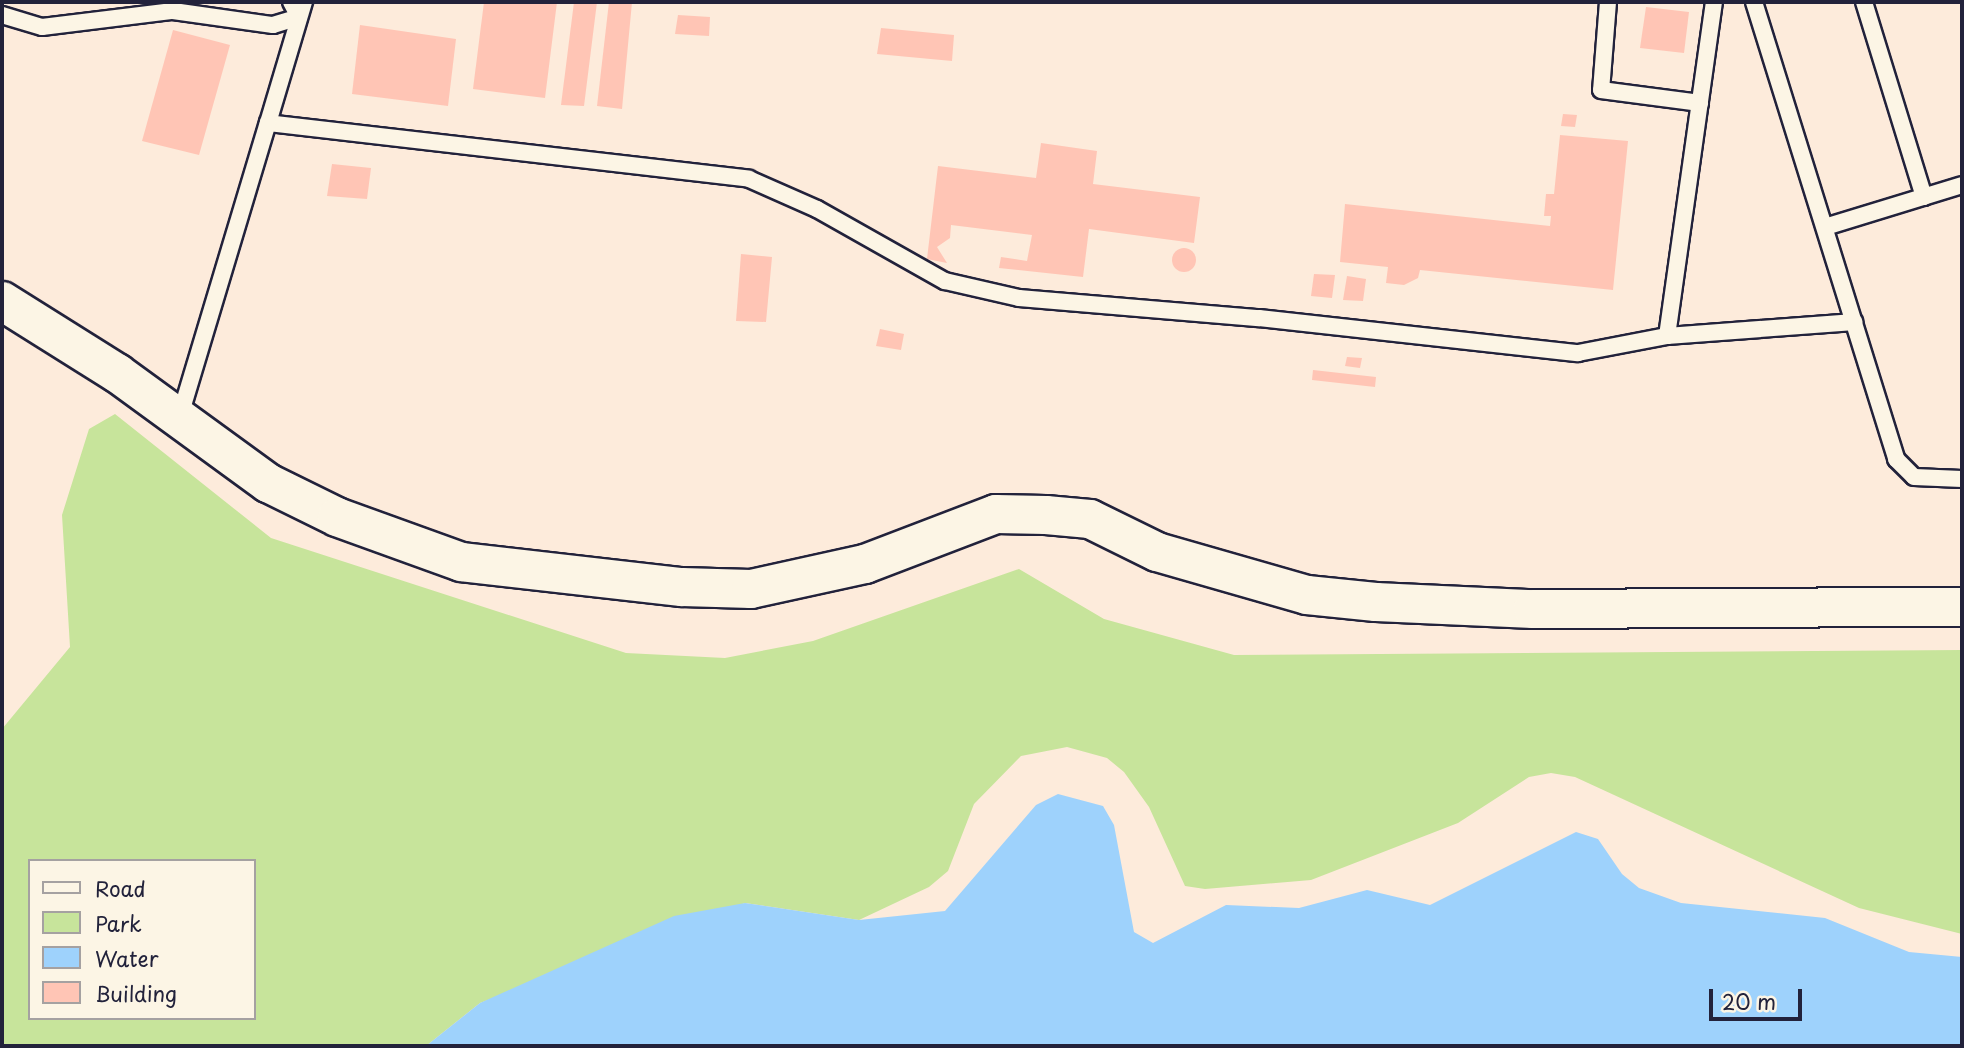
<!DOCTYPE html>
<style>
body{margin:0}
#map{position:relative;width:1964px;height:1048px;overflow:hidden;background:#fdebdb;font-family:"Playpen Sans",sans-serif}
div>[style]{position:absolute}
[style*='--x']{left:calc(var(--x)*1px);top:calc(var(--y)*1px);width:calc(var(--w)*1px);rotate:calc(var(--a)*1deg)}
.green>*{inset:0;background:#c7e49b}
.water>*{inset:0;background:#9ed2fc}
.building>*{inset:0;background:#ffc5b5}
.round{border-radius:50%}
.roads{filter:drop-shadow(2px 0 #22223b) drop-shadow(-2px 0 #22223b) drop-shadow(0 2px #22223b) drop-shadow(0 -2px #22223b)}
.service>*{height:16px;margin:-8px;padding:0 8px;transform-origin:8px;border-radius:8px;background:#fcf5e5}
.tertiary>*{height:38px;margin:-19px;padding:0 19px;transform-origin:19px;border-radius:19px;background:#fcf5e5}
span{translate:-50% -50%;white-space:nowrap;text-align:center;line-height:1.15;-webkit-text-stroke:5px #fcf5e5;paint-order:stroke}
.frame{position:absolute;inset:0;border:4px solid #22223b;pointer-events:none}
.legend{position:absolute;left:28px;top:859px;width:228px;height:161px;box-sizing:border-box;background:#fcf5e5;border:2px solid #a5a1a1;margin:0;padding:9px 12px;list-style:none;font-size:21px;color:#22223b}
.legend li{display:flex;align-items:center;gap:14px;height:35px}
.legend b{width:35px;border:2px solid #a5a1a1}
.scale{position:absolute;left:1709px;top:989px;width:93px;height:32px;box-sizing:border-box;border:4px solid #22223b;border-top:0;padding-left:9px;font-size:21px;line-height:24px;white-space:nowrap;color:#22223b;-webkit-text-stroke:5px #fcf5e5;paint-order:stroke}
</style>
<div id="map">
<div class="green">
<i style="clip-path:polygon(evenodd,115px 414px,271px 538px,626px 653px,725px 658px,813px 641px,1019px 569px,1104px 619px,1234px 655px,1962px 650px,1962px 934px,1859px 908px,1575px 777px,1551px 773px,1529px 777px,1458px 823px,1311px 880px,1205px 889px,1185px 886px,1149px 807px,1124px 772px,1107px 758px,1067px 747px,1021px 756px,974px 804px,948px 871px,929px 887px,859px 920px,745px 903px,480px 1003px,426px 1046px,2px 1046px,2px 729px,70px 647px,62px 515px,89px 429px,115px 414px,30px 861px,254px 861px,254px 1018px,30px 1018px,30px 861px)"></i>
</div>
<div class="water">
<i style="clip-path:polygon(1058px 794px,1103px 806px,1114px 825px,1134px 932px,1153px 943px,1226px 905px,1299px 908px,1367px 890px,1430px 905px,1576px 832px,1598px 839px,1622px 874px,1639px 888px,1681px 903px,1825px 918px,1909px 952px,1962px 957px,1962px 1046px,426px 1046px,480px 1003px,674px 916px,745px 903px,859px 920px,945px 911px,1036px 805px)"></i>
</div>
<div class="building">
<i style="clip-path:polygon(484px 2px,557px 2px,545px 98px,473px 89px)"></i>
<i style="clip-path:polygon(574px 2px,597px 2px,584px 106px,561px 105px)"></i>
<i style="clip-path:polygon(609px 2px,632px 2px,622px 109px,597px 106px)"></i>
<i style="clip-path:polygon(1646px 7px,1689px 12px,1684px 53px,1640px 48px)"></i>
<i style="clip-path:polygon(678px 15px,710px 17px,709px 36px,675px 34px)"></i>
<i style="clip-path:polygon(360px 25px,456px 39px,448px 106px,352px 94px)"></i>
<i style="clip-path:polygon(881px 28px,954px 35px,952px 61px,877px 54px)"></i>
<i style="clip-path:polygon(173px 30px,230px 45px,199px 155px,142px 141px)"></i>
<i style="clip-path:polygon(1563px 114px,1577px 115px,1575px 127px,1561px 126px)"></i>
<i style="clip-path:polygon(1560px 135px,1628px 141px,1613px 290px,1420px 270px,1418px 278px,1404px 285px,1386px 283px,1388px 267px,1340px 262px,1345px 204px,1550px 226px,1551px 216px,1544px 216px,1546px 194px,1554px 194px)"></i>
<i style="clip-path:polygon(1041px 143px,1097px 151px,1093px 184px,1200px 197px,1194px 243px,1089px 229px,1083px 277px,999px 268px,1001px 257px,1027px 261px,1032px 235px,951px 225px,950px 238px,937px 247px,947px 263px,927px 259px,938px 166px,1036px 178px)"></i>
<i style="clip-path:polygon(332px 164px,371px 168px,367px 199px,327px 196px)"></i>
<i class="round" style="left:1172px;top:248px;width:24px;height:24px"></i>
<i style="clip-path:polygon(741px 254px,772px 257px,766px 322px,736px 321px)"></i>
<i style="clip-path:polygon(1314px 274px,1335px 275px,1332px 298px,1311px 296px)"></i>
<i style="clip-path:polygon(1347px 276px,1366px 279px,1363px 301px,1343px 300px)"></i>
<i style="clip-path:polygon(880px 329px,904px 334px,901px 350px,876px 346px)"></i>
<i style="clip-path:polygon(1347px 357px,1362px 358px,1360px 368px,1345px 366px)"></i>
<i style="clip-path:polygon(1313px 370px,1376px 377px,1375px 387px,1312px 380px)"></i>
</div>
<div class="roads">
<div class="service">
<i style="--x:304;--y:2;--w:126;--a:106.6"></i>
<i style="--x:268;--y:123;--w:484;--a:6.6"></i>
<i style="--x:749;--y:179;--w:74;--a:23.8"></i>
<i style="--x:817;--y:209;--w:147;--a:29.4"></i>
<i style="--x:945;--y:281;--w:76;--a:12.9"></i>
<i style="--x:1019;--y:298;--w:241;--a:4.8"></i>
<i style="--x:1259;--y:318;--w:321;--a:6.3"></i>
<i style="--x:1578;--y:353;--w:91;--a:-10.8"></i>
<i style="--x:1667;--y:336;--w:188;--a:-4.3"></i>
<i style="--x:1608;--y:2;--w:88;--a:94.5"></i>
<i style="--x:1601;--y:90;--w:100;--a:7.5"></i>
<i style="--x:1754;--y:2;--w:479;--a:72.7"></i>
<i style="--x:1896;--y:459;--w:25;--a:45"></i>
<i style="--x:1914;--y:477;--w:48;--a:2.4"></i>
<i style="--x:1864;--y:2;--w:204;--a:72.9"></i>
<i style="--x:2;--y:15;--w:42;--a:16.7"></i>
<i style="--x:42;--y:27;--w:132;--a:-7"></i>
<i style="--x:173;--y:11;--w:101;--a:8"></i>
<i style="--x:273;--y:25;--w:27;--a:-17"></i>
<i style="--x:299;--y:17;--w:17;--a:-118"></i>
<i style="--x:1825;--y:227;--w:143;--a:-17"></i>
<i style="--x:1667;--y:336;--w:337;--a:-82"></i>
<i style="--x:179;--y:419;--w:309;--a:-73.3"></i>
</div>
<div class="tertiary">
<i style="--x:2;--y:301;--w:136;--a:32.1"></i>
<i style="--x:117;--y:373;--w:187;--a:36.1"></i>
<i style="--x:268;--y:483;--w:77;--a:26.2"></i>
<i style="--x:337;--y:517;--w:132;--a:19.9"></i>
<i style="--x:461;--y:562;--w:222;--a:6.5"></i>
<i style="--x:682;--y:587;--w:69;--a:1.7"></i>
<i style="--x:751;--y:589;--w:117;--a:-12.4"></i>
<i style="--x:865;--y:564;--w:140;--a:-20.9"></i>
<i style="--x:996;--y:514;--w:50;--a:1.1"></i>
<i style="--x:1046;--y:515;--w:44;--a:5.2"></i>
<i style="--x:1090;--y:519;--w:75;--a:26.2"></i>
<i style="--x:1157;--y:552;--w:156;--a:16"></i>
<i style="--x:1307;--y:595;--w:69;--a:5.8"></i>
<i style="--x:1376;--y:602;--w:157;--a:2.6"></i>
<i style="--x:1533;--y:609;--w:429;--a:-0.3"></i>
</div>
</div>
<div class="frame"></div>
<ul class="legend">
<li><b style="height:9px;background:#fcf5e5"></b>Road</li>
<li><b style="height:19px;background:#c7e49b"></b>Park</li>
<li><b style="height:19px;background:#9ed2fc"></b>Water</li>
<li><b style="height:19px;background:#ffc5b5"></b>Building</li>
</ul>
<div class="scale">20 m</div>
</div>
